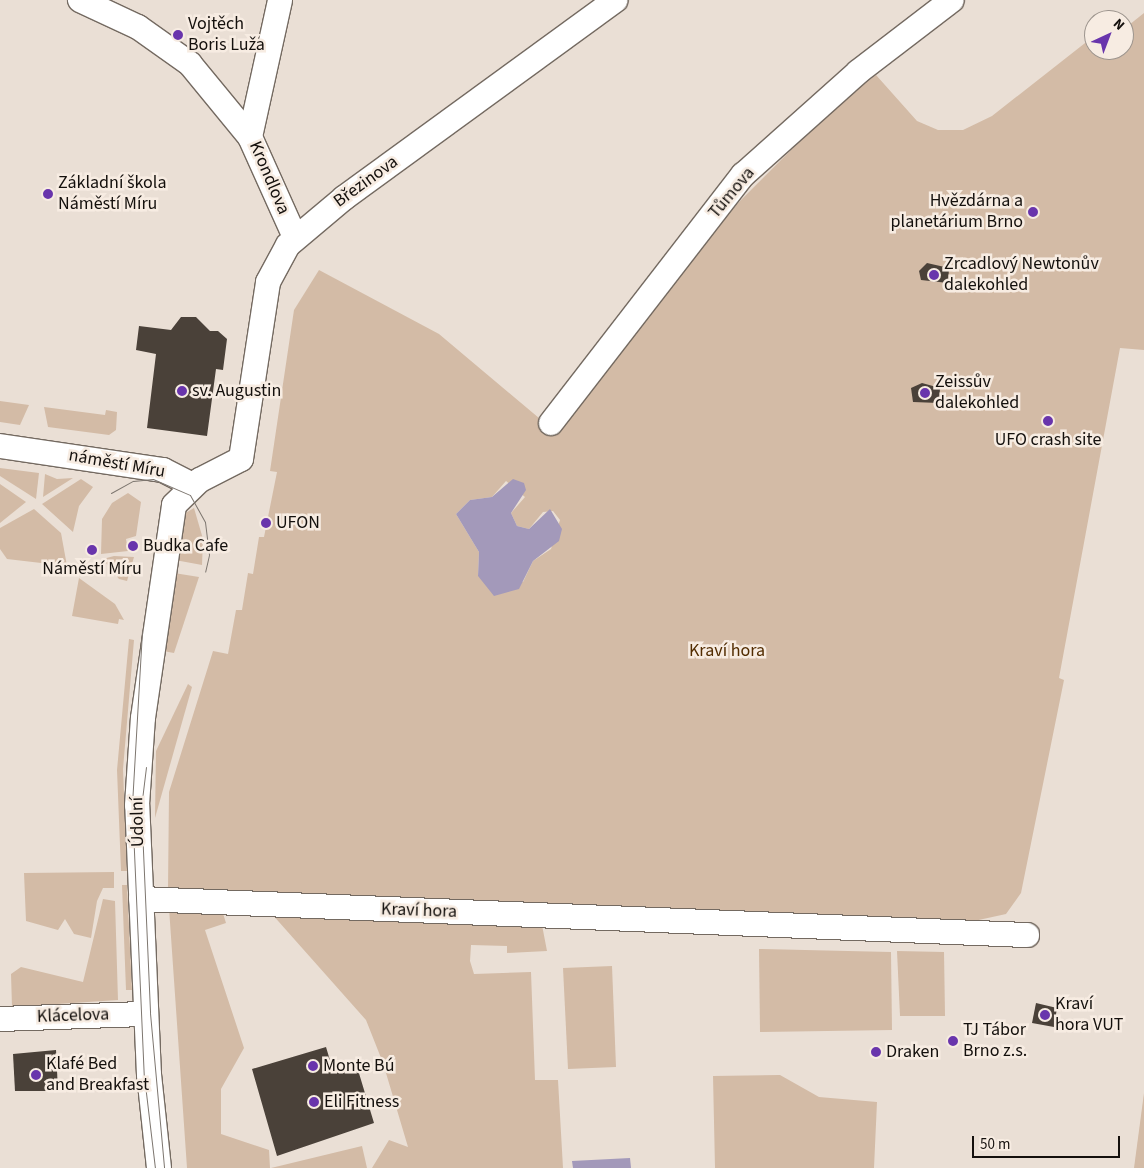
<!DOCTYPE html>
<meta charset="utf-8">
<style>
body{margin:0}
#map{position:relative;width:1144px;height:1168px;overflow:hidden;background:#eadfd5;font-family:"Source Sans 3",sans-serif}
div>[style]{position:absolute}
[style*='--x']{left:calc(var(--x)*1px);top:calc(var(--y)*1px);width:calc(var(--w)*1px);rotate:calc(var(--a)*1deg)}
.green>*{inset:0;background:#d3bba6}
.water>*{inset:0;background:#a399ba}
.building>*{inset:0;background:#4a4139}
.roads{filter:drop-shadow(1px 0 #746a61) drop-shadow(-1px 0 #746a61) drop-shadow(0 1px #746a61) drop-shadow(0 -1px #746a61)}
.minor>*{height:24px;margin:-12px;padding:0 12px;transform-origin:12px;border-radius:12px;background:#fff}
.tram>*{height:1px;margin:-0.5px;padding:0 0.5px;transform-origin:0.5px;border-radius:0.5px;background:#7d766f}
.dots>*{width:14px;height:14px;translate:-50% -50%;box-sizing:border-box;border:2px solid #f7ece2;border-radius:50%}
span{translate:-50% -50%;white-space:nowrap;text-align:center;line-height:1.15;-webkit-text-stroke:5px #f7ece2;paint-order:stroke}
.poi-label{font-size:18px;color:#14100d}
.left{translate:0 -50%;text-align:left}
.right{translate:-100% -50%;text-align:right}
.street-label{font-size:18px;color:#14100d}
.park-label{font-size:18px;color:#522c00}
.north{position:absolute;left:1084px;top:10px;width:50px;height:50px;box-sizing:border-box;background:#f7ece2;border:1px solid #9c948d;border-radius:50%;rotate:43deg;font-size:14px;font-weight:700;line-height:20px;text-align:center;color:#14100d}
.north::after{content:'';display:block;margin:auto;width:18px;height:22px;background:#6935ac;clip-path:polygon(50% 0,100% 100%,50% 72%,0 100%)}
.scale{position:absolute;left:972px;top:1136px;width:148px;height:22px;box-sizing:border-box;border:2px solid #14100d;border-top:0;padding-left:6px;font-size:15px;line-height:18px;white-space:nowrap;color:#14100d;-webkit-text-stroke:4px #f7ece2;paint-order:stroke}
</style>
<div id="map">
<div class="green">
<i style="clip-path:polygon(evenodd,1144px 13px,1144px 350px,1120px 348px,1059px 678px,1064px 680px,1021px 893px,1006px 914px,974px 921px,168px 888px,169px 792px,213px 651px,228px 654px,236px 610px,242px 610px,248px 573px,253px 574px,259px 537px,264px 537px,277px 472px,270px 471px,294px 310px,319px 270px,439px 334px,558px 434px,736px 205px,836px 105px,876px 75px,917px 121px,938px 130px,963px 130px,992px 116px,1094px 36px,1094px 50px,1124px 50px,1124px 29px,1144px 13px,506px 481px,525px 497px,511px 513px,517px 526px,529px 529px,543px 512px,553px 511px,560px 520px,551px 549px,533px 561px,523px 582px,478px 576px,479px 552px,456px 514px,470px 500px,492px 497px,506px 481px)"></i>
<i style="clip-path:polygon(0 401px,29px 405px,20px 425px,0 422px)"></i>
<i style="clip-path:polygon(44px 407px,105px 415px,106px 410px,117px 412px,116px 430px,109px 435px,48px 427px)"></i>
<i style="clip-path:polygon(0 468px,39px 473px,36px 499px,0 476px)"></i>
<i style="clip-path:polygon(45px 474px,57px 479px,73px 478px,43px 497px)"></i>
<i style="clip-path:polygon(81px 479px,93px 487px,79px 506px,73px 532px,42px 504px)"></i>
<i style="clip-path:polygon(0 484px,26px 502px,0 523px)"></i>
<i style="clip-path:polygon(128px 493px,141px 502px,136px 536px,126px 539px,128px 551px,101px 554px,102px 519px,112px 503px)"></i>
<i style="clip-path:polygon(194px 508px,203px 539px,202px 565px,175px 560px,182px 515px)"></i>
<i style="clip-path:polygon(34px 509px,61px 533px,67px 566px,7px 559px,0 549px,0 528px)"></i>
<i style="clip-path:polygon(114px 556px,134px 557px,127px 581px,119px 579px,103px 559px)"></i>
<i style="clip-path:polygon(174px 573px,199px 577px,174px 653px,163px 651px)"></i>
<i style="clip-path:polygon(79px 578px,115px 604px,124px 620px,119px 619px,118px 624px,72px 616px)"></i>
<i style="clip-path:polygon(129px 639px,134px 640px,123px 769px,127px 871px,121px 871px,117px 770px)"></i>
<i style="clip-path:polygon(188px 684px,192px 687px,155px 818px,156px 751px)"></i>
<i style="clip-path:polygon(114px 872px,114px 888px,103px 888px,97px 901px,91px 938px,74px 934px,65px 919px,58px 930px,26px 921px,24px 873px)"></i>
<i style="clip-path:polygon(122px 885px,127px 885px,132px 990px,126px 990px)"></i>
<i style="clip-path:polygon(103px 899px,115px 901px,118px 1000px,12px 1007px,11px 974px,21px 967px,83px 982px)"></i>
<i style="clip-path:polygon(221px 907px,226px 923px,205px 930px,244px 1048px,221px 1089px,221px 1134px,269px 1150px,270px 1168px,187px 1168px,169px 908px)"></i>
<i style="clip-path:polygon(271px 913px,542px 925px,547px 951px,507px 953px,507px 946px,471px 945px,470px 961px,474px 974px,531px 972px,535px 1080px,558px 1080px,563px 1168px,372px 1168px,389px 1140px,408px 1147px,383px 1063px,366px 1020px)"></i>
<i style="clip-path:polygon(759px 949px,891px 952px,892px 1030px,760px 1032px)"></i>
<i style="clip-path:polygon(897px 951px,944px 952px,945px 1016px,900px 1016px)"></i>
<i style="clip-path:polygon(612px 966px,616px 1067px,568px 1069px,563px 968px)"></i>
<i style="clip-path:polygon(780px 1075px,819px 1097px,877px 1102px,874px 1168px,715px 1168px,713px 1076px)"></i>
<i style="clip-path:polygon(1144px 1093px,1144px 1168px,1134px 1168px)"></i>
<i style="clip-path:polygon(362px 1146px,367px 1168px,271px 1168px)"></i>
</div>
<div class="water">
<i style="clip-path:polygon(513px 479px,524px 483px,526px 490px,511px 513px,517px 526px,529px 529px,550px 509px,562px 529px,559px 541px,533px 561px,519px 589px,494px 596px,478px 576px,479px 552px,456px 514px,470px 500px,492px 497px)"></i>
<i style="clip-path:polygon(630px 1158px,631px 1168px,573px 1168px,572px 1161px)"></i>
</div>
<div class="building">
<i style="clip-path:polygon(927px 263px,949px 268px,948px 283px,921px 280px,919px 271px)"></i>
<i style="clip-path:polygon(181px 317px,196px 317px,210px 331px,218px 331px,227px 339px,223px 370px,216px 369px,207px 436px,147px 428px,156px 354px,136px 350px,139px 326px,171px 330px)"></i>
<i style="clip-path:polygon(922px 383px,940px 388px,939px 403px,913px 402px,911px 388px)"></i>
<i style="clip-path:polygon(1036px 1003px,1057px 1008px,1054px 1027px,1032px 1023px)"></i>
<i style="clip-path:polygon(326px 1047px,332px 1067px,355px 1060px,374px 1123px,277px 1156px,252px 1069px)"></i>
<i style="clip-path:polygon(56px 1050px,58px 1091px,15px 1091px,13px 1054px)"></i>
</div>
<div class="roads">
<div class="minor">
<i style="--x:80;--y:0;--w:64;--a:25"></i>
<i style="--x:138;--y:27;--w:64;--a:35.4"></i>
<i style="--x:190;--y:64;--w:94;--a:50.6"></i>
<i style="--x:250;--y:137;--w:110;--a:65.8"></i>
<i style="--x:250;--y:137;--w:140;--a:-77.6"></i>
<i style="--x:551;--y:423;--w:314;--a:-52.3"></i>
<i style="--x:743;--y:175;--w:154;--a:-41.8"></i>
<i style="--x:858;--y:72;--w:118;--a:-37.5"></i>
<i style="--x:0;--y:446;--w:165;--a:8.4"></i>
<i style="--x:163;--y:470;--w:33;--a:27"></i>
<i style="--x:141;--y:899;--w:887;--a:2.33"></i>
<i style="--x:0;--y:1019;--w:145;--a:-2"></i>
<i style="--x:159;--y:1168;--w:94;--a:-96.1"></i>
<i style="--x:149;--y:1075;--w:270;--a:-92.5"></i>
<i style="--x:137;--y:805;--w:87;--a:-86.1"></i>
<i style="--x:143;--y:718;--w:215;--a:-81.7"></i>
<i style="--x:174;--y:505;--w:36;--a:-44"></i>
<i style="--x:200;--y:480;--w:46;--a:-27.1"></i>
<i style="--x:241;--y:459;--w:179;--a:-81.3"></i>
<i style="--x:268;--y:282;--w:42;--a:-61.6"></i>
<i style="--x:288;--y:245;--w:73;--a:-40"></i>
<i style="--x:344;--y:198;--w:336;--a:-36.1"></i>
</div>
</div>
<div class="tram">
<i style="--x:111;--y:493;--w:25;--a:-29"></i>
<i style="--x:133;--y:481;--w:20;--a:-6"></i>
<i style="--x:153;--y:479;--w:40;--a:23.4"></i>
<i style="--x:190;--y:495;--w:31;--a:61"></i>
<i style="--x:205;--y:522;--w:33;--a:83"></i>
<i style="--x:209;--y:555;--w:17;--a:103"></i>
<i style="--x:142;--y:631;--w:175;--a:93.3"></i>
<i style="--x:132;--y:806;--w:270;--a:87.5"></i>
<i style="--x:144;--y:1076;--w:93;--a:83.2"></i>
<i style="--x:146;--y:767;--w:38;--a:97"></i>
<i style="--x:141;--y:805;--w:208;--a:87.5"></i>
<i style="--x:150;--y:1013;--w:156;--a:84.8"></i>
</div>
<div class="dots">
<i style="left:178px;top:35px;background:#6935ac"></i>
<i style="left:48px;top:194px;background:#6935ac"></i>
<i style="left:1033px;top:212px;background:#6935ac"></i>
<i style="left:934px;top:275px;background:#6935ac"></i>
<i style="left:182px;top:391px;background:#6935ac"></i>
<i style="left:925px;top:393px;background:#6935ac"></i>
<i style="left:1048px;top:421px;background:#6935ac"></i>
<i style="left:266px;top:523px;background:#6935ac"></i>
<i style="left:133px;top:546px;background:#6935ac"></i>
<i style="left:92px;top:550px;background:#6935ac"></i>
<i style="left:1045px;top:1015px;background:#6935ac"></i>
<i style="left:953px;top:1041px;background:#6935ac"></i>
<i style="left:876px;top:1052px;background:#6935ac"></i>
<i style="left:313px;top:1066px;background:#6935ac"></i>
<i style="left:36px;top:1075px;background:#6935ac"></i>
<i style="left:314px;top:1102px;background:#6935ac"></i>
</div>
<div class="poi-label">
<span class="left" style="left:188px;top:35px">Vojtěch<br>Boris Luža</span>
<span class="left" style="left:58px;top:194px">Základní škola<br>Náměstí Míru</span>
<span class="right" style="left:1023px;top:212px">Hvězdárna a<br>planetárium Brno</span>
<span class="left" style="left:944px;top:275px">Zrcadlový Newtonův<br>dalekohled</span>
<span class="left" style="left:935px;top:393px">Zeissův<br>dalekohled</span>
<span class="left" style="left:192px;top:391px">sv. Augustin</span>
<span style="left:1048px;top:440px">UFO crash site</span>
<span class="left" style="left:276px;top:523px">UFON</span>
<span class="left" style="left:143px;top:546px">Budka Cafe</span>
<span style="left:92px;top:569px">Náměstí Míru</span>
<span class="left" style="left:1055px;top:1015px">Kraví<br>hora VUT</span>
<span class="left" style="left:963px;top:1041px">TJ Tábor<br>Brno z.s.</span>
<span class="left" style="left:886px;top:1052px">Draken</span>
<span class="left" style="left:46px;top:1075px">Klafé Bed<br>and Breakfast</span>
<span class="left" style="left:323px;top:1066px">Monte Bú</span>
<span class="left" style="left:324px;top:1102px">Eli Fitness</span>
</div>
<div class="street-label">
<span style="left:269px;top:178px;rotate:67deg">Krondlova</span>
<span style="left:366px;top:182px;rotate:-36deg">Březinova</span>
<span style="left:732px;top:193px;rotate:-50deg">Tůmova</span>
<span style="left:117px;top:464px;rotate:10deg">náměstí Míru</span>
<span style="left:138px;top:822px;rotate:-91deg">Údolní</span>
<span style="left:419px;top:911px;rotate:2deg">Kraví hora</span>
<span style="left:73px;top:1016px;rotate:-2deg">Klácelova</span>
</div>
<div class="park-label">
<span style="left:727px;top:651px">Kraví hora</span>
</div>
<div class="north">N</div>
<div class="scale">50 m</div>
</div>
